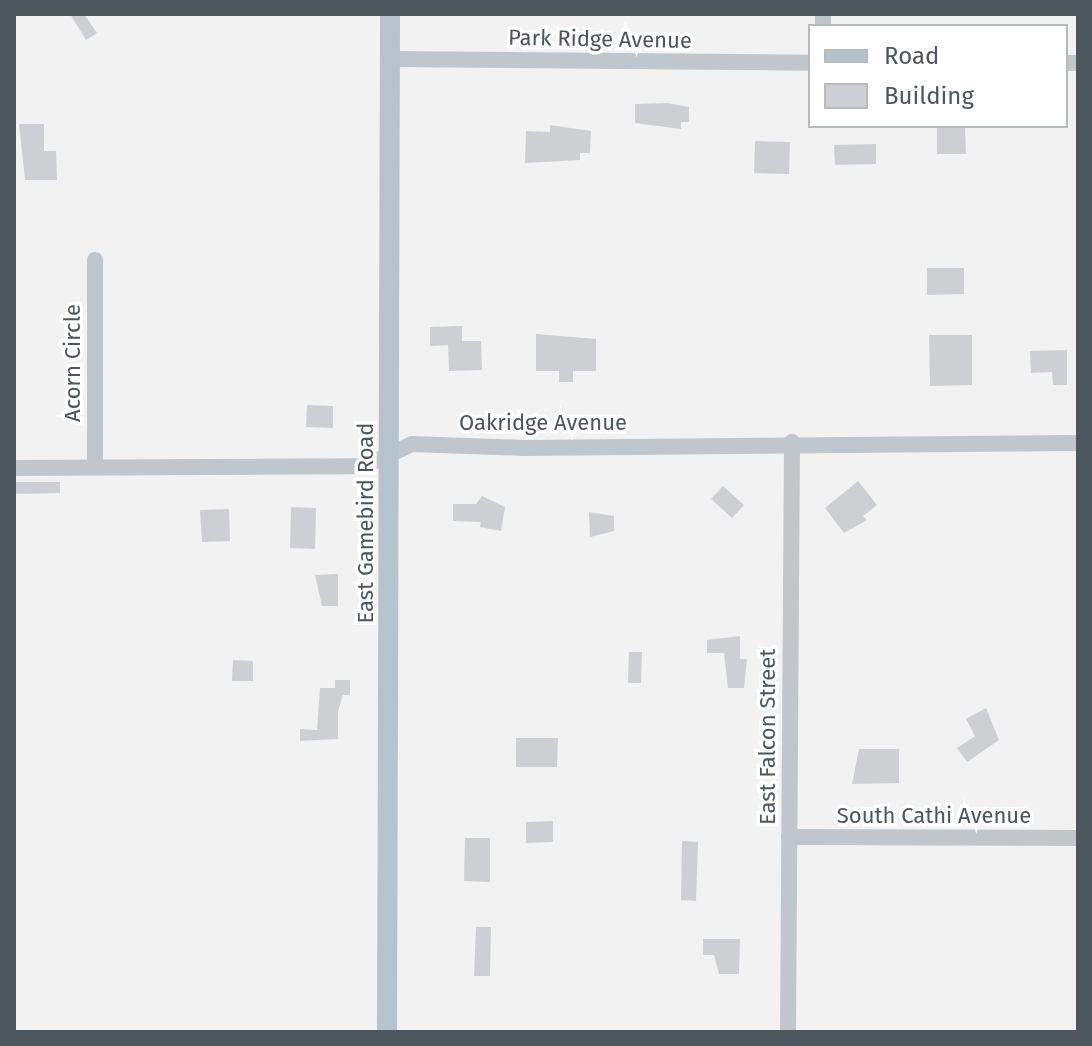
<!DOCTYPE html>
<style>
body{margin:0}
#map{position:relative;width:1092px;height:1046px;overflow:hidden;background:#f3f2f2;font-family:"Fira Sans",sans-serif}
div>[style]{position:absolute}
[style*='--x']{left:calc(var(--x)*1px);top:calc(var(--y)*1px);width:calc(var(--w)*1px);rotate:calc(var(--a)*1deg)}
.building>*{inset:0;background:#cdcfd3}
.minor>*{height:16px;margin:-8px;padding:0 8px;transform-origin:8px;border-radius:8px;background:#bfc7cc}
.major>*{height:20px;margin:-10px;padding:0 10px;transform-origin:10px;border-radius:10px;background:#b5c3cc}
span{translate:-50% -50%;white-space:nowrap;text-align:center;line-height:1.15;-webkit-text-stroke:7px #fff;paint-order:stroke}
.street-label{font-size:22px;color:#4c565d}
.frame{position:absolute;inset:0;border:16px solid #4c565d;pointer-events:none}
.legend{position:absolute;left:808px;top:24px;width:260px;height:104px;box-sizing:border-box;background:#fff;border:2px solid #b7bbbe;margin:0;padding:10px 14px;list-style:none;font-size:24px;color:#4c565d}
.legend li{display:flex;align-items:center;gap:16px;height:40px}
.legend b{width:40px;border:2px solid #b7bbbe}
</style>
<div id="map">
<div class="building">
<i style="clip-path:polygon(70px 14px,84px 14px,97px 33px,86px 40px)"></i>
<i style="clip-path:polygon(667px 103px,689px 107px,689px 122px,681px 122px,681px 129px,635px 123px,635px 104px)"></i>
<i style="clip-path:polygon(19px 124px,44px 124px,44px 151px,56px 151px,57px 180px,25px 180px)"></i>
<i style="clip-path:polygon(550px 125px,591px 131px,590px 153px,580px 153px,580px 160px,525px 163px,526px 131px,550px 132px)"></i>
<i style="clip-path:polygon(937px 126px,965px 126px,966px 154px,937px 154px)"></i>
<i style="clip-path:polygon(755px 141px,790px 142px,789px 174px,754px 173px)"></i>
<i style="clip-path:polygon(876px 144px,876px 164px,835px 165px,834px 145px)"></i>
<i style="clip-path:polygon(927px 268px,964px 268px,964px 294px,927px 295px)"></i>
<i style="clip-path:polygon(462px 326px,462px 341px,481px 341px,482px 370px,449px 371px,448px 345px,430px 346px,430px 327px)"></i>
<i style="clip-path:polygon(536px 334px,596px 339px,596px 371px,573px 371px,573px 382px,559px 382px,559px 371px,536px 371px)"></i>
<i style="clip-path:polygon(929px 335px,972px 335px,972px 385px,930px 386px)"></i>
<i style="clip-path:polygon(1067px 350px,1067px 385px,1053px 385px,1052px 372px,1031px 373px,1030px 351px)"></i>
<i style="clip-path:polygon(307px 405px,333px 406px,333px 428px,306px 427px)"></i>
<i style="clip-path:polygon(858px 481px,877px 505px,863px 516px,867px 520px,844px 533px,825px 508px)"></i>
<i style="clip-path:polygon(14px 482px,60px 482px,60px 493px,14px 494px)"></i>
<i style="clip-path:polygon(723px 486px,744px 505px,732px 518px,711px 499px)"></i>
<i style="clip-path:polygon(482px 496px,505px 507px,501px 531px,480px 527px,481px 522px,453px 521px,453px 504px,476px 504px)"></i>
<i style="clip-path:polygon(291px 507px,316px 508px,315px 549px,290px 548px)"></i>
<i style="clip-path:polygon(229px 509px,230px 541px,202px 542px,200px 510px)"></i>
<i style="clip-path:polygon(589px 512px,614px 516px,614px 531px,590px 537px)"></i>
<i style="clip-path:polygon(338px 574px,338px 606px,322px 606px,315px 575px)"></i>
<i style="clip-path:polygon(740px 636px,740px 659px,747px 659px,744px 688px,728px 688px,724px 653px,707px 653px,707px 640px)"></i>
<i style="clip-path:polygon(629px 652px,642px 652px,641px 683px,628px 683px)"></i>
<i style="clip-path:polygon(233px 660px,253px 661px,253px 681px,232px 681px)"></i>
<i style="clip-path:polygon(335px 680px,350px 680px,350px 695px,343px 695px,338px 711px,338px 739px,300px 741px,300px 729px,317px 730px,320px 688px,335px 688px)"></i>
<i style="clip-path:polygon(986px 708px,999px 740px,967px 762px,957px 748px,975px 736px,966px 719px)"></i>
<i style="clip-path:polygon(516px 738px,558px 738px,557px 767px,516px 767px)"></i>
<i style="clip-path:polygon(859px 749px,899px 749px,899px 783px,852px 784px)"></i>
<i style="clip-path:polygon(553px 821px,553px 842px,526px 843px,526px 822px)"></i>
<i style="clip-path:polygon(465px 838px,490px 838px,490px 882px,464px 881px)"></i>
<i style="clip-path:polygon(682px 841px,698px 842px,696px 901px,681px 900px)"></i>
<i style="clip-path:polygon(476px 927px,491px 927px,490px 976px,474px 976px)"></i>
<i style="clip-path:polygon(703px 939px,740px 939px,739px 974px,719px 974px,714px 955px,703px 955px)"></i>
</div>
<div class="minor">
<i style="--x:823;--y:26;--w:12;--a:-90"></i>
<i style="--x:389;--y:59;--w:421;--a:0.5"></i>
<i style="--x:1066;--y:63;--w:12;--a:0"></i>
<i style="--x:95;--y:465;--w:205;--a:-90"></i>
<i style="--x:14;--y:468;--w:351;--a:-0.3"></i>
<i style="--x:365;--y:466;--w:52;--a:-25.1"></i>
<i style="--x:412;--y:444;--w:113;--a:2"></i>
<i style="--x:525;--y:448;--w:553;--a:-0.52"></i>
<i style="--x:789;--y:837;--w:289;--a:0.2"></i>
<i style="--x:788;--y:1032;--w:590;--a:-89.61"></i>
</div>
<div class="major">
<i style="--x:387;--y:1032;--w:1018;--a:-89.83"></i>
</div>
<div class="street-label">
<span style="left:600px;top:39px;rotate:1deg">Park Ridge Avenue</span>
<span style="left:73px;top:363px;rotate:-90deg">Acorn Circle</span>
<span style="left:543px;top:423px">Oakridge Avenue</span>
<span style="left:366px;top:523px;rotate:-90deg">East Gamebird Road</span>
<span style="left:768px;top:737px;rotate:-90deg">East Falcon Street</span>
<span style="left:934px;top:816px">South Cathi Avenue</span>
</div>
<div class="frame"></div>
<ul class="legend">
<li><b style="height:10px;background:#b5c3cc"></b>Road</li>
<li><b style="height:22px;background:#cdcfd3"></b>Building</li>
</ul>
</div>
